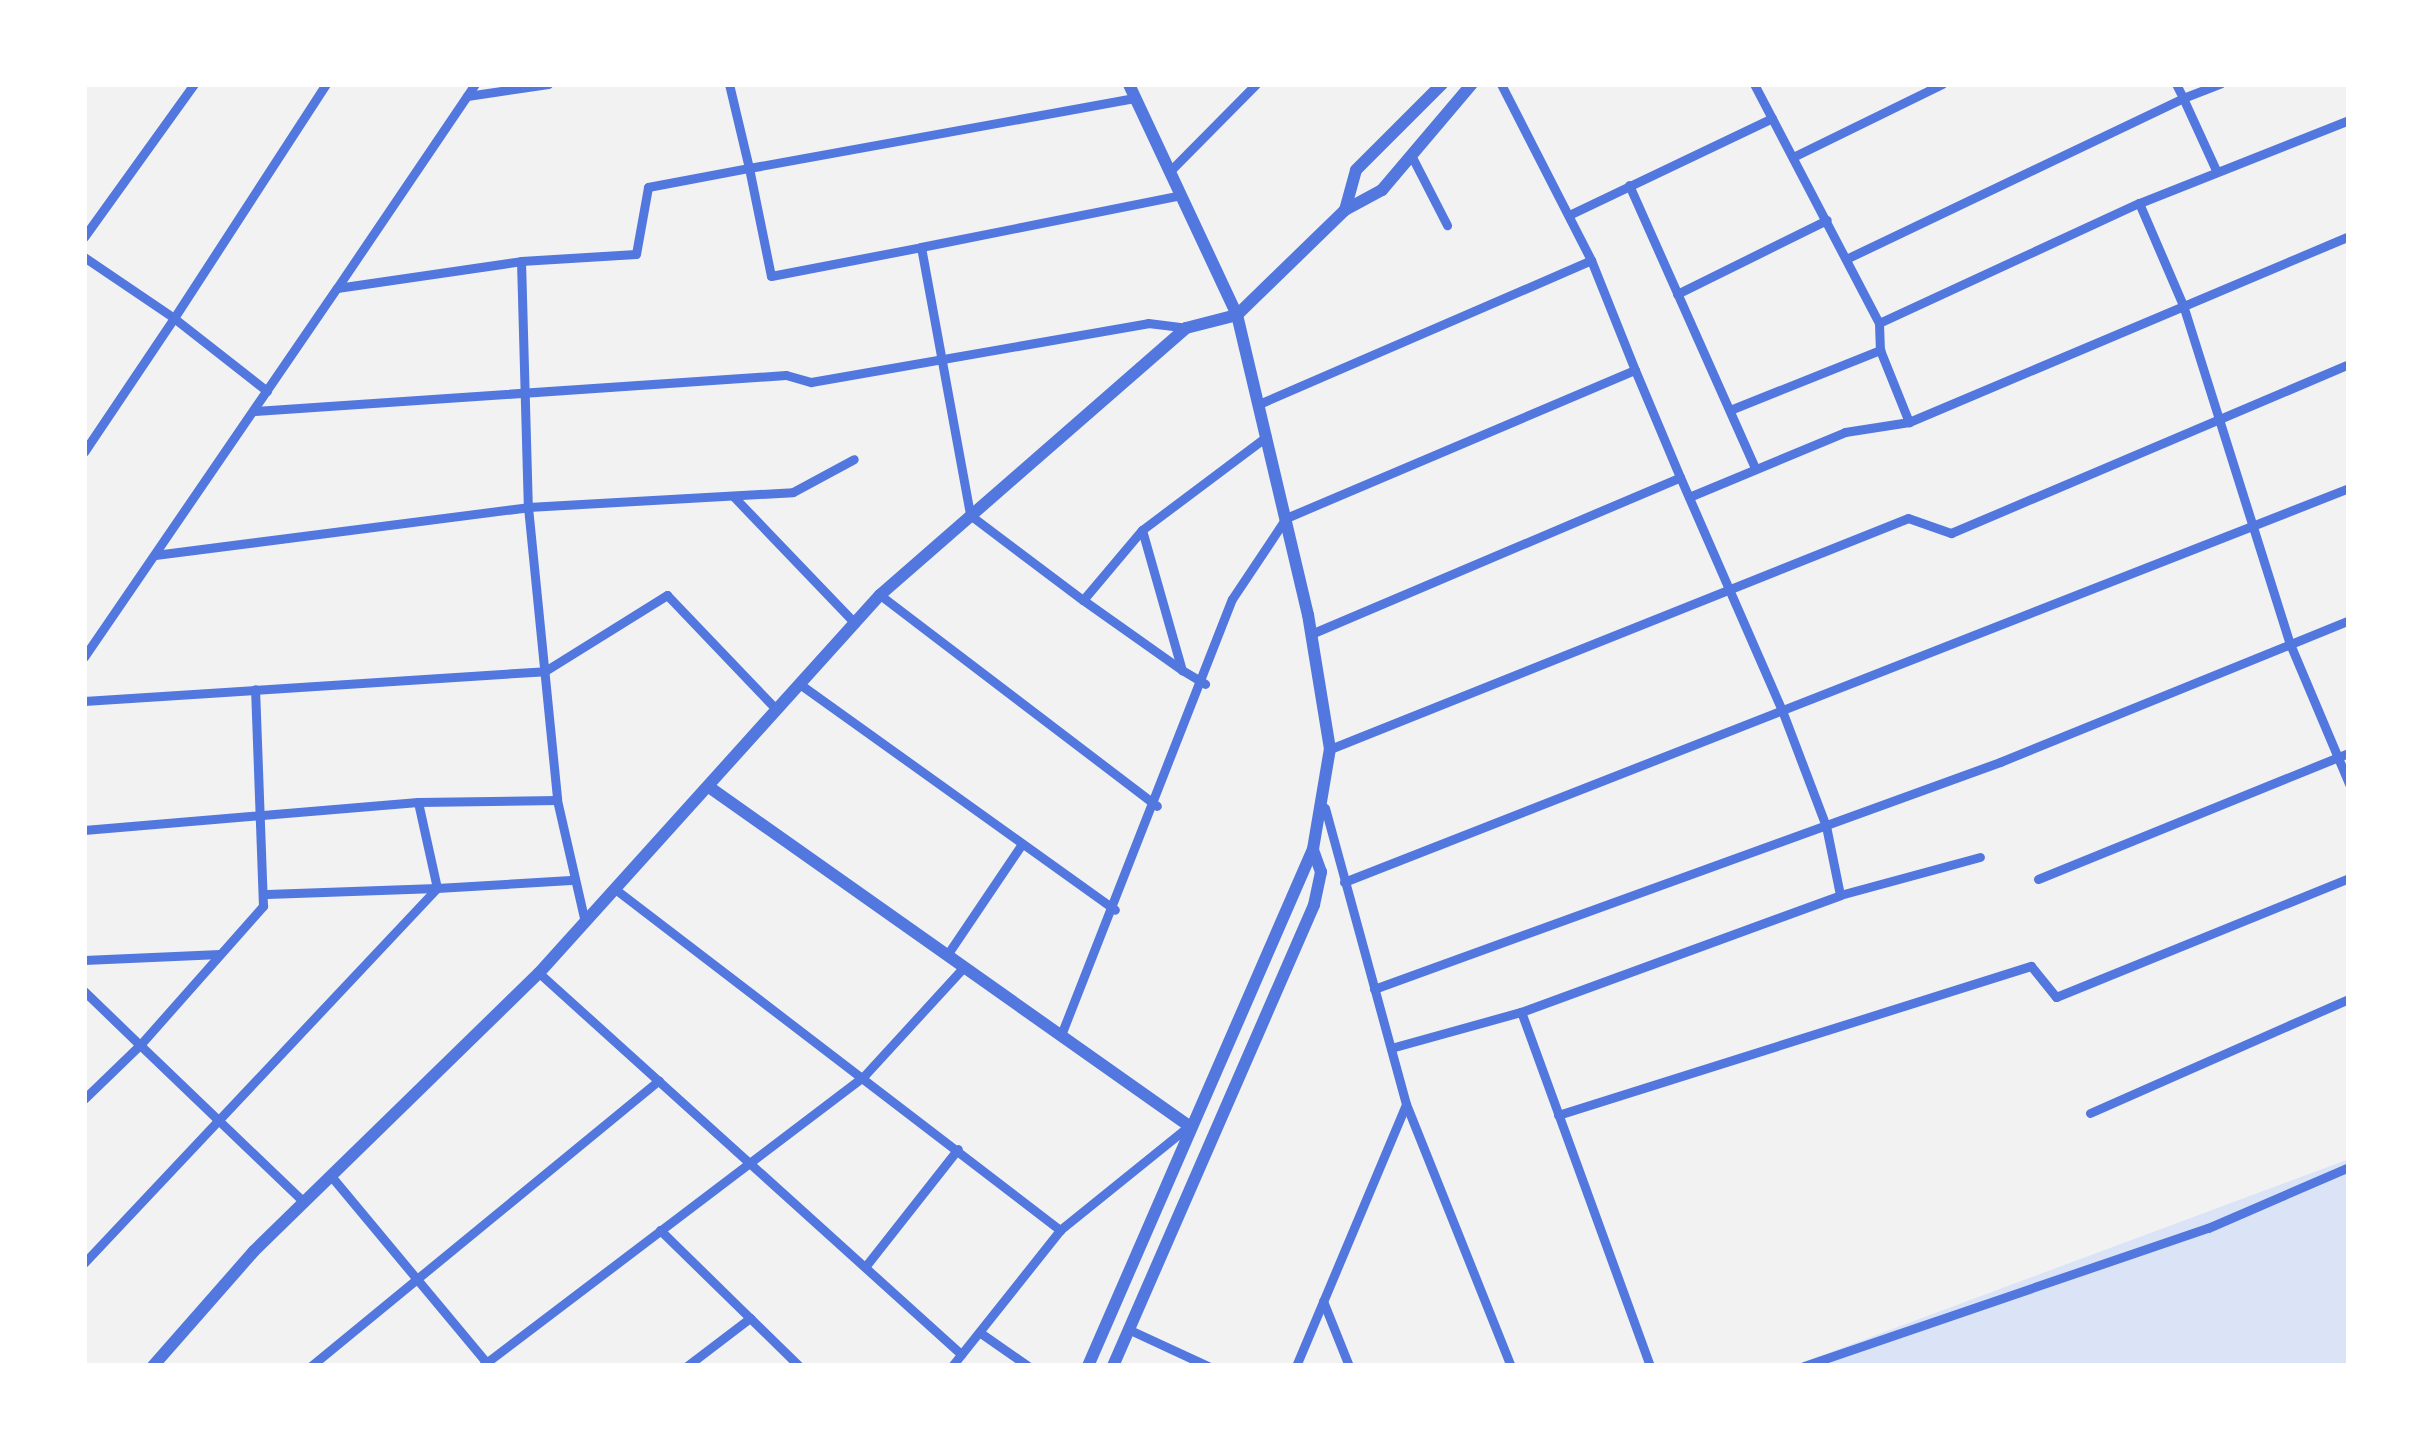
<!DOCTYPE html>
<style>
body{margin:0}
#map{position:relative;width:2433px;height:1450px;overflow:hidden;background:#f2f2f2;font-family:"Golos Text",sans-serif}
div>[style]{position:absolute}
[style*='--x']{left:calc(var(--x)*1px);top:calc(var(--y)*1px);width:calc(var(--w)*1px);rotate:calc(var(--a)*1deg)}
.green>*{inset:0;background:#dbe4f7}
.minor>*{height:9px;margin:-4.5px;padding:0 4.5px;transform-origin:4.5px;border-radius:4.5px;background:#5277de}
.tertiary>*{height:12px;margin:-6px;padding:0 6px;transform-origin:6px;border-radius:6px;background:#5277de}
span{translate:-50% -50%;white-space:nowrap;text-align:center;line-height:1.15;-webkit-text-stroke:9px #fff;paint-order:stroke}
.frame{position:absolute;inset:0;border:87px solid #fff;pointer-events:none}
</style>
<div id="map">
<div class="green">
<i style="clip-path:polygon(2349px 1159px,2349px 1366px,1793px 1366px)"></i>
</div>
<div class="minor">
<i style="--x:475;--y:84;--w:246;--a:124.1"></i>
<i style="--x:337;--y:288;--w:186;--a:-8.3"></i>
<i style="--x:521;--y:261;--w:246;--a:88.4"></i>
<i style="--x:528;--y:507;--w:294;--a:84.3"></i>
<i style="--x:557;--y:800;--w:125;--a:77.1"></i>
<i style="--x:729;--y:84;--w:86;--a:76.6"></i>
<i style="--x:749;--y:168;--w:393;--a:-10.3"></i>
<i style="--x:1754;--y:84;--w:270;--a:62.4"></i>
<i style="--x:1879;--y:323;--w:27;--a:88"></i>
<i style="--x:1880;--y:350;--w:78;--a:68.1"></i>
<i style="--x:2176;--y:84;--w:16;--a:63"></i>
<i style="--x:2183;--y:98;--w:40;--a:-21"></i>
<i style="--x:467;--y:96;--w:82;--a:-8.4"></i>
<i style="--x:2349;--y:120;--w:226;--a:158.4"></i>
<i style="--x:2139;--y:203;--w:111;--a:66.7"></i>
<i style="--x:2183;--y:305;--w:355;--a:72.5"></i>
<i style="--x:2290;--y:644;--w:152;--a:67.1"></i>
<i style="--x:1411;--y:155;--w:79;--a:62.8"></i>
<i style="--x:1793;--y:157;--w:166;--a:-26.1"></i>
<i style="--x:1170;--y:171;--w:122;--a:-45.3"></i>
<i style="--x:1629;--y:185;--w:310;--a:66"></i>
<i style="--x:1569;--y:215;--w:225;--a:-25.5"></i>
<i style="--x:84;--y:237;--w:188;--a:-54.3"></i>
<i style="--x:921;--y:247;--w:265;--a:-11.3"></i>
<i style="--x:84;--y:257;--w:109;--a:34.1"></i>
<i style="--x:174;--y:318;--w:161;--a:123.9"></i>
<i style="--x:1848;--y:258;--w:371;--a:-25.5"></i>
<i style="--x:2183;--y:98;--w:79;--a:65.4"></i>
<i style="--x:1591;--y:260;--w:118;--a:68.2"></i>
<i style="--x:521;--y:261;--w:115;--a:-3.5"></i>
<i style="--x:636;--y:254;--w:68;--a:-79.8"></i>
<i style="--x:648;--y:187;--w:103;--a:-10.7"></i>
<i style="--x:749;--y:168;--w:110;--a:78.5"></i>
<i style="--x:771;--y:276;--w:153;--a:-10.9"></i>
<i style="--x:921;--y:247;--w:272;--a:79.6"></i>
<i style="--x:970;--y:515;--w:141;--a:37"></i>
<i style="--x:1083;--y:600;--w:92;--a:-49.9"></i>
<i style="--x:1142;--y:530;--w:146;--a:74.1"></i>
<i style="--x:1182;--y:670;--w:27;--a:31"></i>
<i style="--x:1677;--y:294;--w:167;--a:-26.3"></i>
<i style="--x:1879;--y:323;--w:286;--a:-24.8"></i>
<i style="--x:267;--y:391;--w:118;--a:-141.9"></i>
<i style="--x:174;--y:318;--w:279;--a:-57"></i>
<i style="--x:1259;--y:404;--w:362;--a:-23.4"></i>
<i style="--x:1591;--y:260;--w:198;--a:-117.1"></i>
<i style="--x:1730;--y:410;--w:162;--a:-21.8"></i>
<i style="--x:255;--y:411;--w:532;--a:-3.88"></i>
<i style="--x:786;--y:375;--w:26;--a:16"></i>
<i style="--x:811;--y:382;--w:342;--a:-9.9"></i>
<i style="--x:1148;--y:323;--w:38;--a:7"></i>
<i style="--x:734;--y:497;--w:175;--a:46.2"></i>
<i style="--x:1689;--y:497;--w:169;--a:-22.6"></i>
<i style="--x:1845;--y:432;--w:65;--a:-8.9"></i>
<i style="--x:1909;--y:422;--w:478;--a:-22.9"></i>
<i style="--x:1142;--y:530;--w:156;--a:-36.9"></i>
<i style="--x:155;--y:555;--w:376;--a:-7.3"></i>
<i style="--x:528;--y:507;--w:265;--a:-3.2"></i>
<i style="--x:793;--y:492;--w:69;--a:-28.4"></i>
<i style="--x:880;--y:595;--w:348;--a:37.3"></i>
<i style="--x:1083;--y:600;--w:121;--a:35.3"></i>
<i style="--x:1311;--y:634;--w:401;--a:-23"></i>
<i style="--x:1680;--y:477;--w:257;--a:66.4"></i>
<i style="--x:1783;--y:713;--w:121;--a:69.2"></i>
<i style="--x:1826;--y:826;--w:70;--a:78.5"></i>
<i style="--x:84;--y:657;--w:447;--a:-55.6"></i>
<i style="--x:801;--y:685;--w:386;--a:35.6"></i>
<i style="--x:84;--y:701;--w:462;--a:-3.7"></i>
<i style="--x:545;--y:671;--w:144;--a:-31.9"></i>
<i style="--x:667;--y:595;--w:159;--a:46.3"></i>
<i style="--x:1330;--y:749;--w:622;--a:-21.78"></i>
<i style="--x:1908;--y:518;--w:46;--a:19.2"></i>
<i style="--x:1951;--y:533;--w:432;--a:-23"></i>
<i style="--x:84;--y:830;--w:335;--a:-4.8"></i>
<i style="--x:418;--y:802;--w:139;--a:-0.8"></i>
<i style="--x:2038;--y:879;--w:336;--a:-22.1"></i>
<i style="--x:1344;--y:882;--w:1079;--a:-21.41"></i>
<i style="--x:615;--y:889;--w:561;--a:37.46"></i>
<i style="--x:267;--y:894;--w:170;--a:-2"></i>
<i style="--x:437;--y:888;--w:88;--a:-102.5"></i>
<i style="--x:947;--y:955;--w:134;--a:-56"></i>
<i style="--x:84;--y:960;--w:136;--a:-2.5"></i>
<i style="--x:539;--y:973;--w:569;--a:42.08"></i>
<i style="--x:1374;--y:989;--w:666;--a:-19.93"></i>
<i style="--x:2000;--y:762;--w:377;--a:-22.1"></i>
<i style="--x:84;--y:991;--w:78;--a:44"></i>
<i style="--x:140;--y:1045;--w:186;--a:-48.5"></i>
<i style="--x:263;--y:906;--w:217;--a:-92.1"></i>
<i style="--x:1061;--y:1035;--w:468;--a:-68.6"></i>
<i style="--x:1232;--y:599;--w:97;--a:-56.3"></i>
<i style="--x:1286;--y:518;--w:379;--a:-23"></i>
<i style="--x:1635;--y:370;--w:116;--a:67.2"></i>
<i style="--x:1391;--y:1048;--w:135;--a:-15.5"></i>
<i style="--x:84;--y:1099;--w:78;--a:-44"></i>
<i style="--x:140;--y:1045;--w:227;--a:43.8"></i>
<i style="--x:1406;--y:1104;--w:282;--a:68.2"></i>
<i style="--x:2090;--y:1113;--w:283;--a:-23.8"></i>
<i style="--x:1558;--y:1115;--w:496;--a:-17.5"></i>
<i style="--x:2031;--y:966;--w:40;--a:51"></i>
<i style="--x:2056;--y:997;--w:316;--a:-22.1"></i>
<i style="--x:331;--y:1176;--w:242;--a:50.2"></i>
<i style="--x:660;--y:1230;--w:126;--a:44.4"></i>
<i style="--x:750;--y:1318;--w:79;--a:142.7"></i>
<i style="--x:84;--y:1263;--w:515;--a:-46.73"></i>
<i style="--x:437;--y:888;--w:134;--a:-3.4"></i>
<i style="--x:865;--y:1267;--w:150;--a:-51.8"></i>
<i style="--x:1323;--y:1301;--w:70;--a:68.2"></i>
<i style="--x:750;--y:1318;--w:69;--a:44.4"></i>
<i style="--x:1130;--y:1330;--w:86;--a:24.8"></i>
<i style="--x:982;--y:1334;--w:56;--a:34.8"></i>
<i style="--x:311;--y:1366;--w:450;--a:-39.4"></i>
<i style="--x:482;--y:1366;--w:480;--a:-37.2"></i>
<i style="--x:864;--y:1076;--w:148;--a:-47.5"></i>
<i style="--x:952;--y:1366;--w:174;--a:-51.5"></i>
<i style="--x:1060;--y:1230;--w:166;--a:-38.9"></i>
<i style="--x:1296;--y:1366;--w:284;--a:-67.2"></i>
<i style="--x:1406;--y:1104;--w:307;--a:-105.3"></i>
<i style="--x:1650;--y:1366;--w:377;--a:-110"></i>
<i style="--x:1521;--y:1012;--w:340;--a:-20.1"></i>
<i style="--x:1840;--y:895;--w:145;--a:-15.2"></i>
<i style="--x:1804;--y:1366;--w:427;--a:-18.9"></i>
<i style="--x:2208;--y:1228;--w:154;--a:-23.4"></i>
</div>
<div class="tertiary">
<i style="--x:1345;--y:210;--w:41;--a:-74.6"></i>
<i style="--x:1356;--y:170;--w:122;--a:-45"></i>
<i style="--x:709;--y:787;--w:588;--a:35.23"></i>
<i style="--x:153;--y:1366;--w:153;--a:-48.7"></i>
<i style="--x:254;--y:1251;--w:398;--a:-44.3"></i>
<i style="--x:539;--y:973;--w:509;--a:-47.95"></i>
<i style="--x:880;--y:595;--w:406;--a:-41.1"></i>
<i style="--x:1186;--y:328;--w:53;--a:-14.3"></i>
<i style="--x:1237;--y:315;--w:151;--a:-44.2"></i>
<i style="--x:1345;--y:210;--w:42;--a:-28.4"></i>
<i style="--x:1382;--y:190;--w:139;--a:-49.7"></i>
<i style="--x:1088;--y:1366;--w:564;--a:-66.48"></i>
<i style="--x:1313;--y:849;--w:101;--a:-80.4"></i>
<i style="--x:1330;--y:749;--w:136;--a:-99.3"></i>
<i style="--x:1308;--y:615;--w:308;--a:-103.3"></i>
<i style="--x:1237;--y:315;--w:255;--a:-115.1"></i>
<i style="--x:1113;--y:1366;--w:503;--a:-66.44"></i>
<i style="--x:1314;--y:905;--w:34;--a:-78"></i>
<i style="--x:1321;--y:872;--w:23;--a:-110"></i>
</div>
<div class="frame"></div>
</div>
